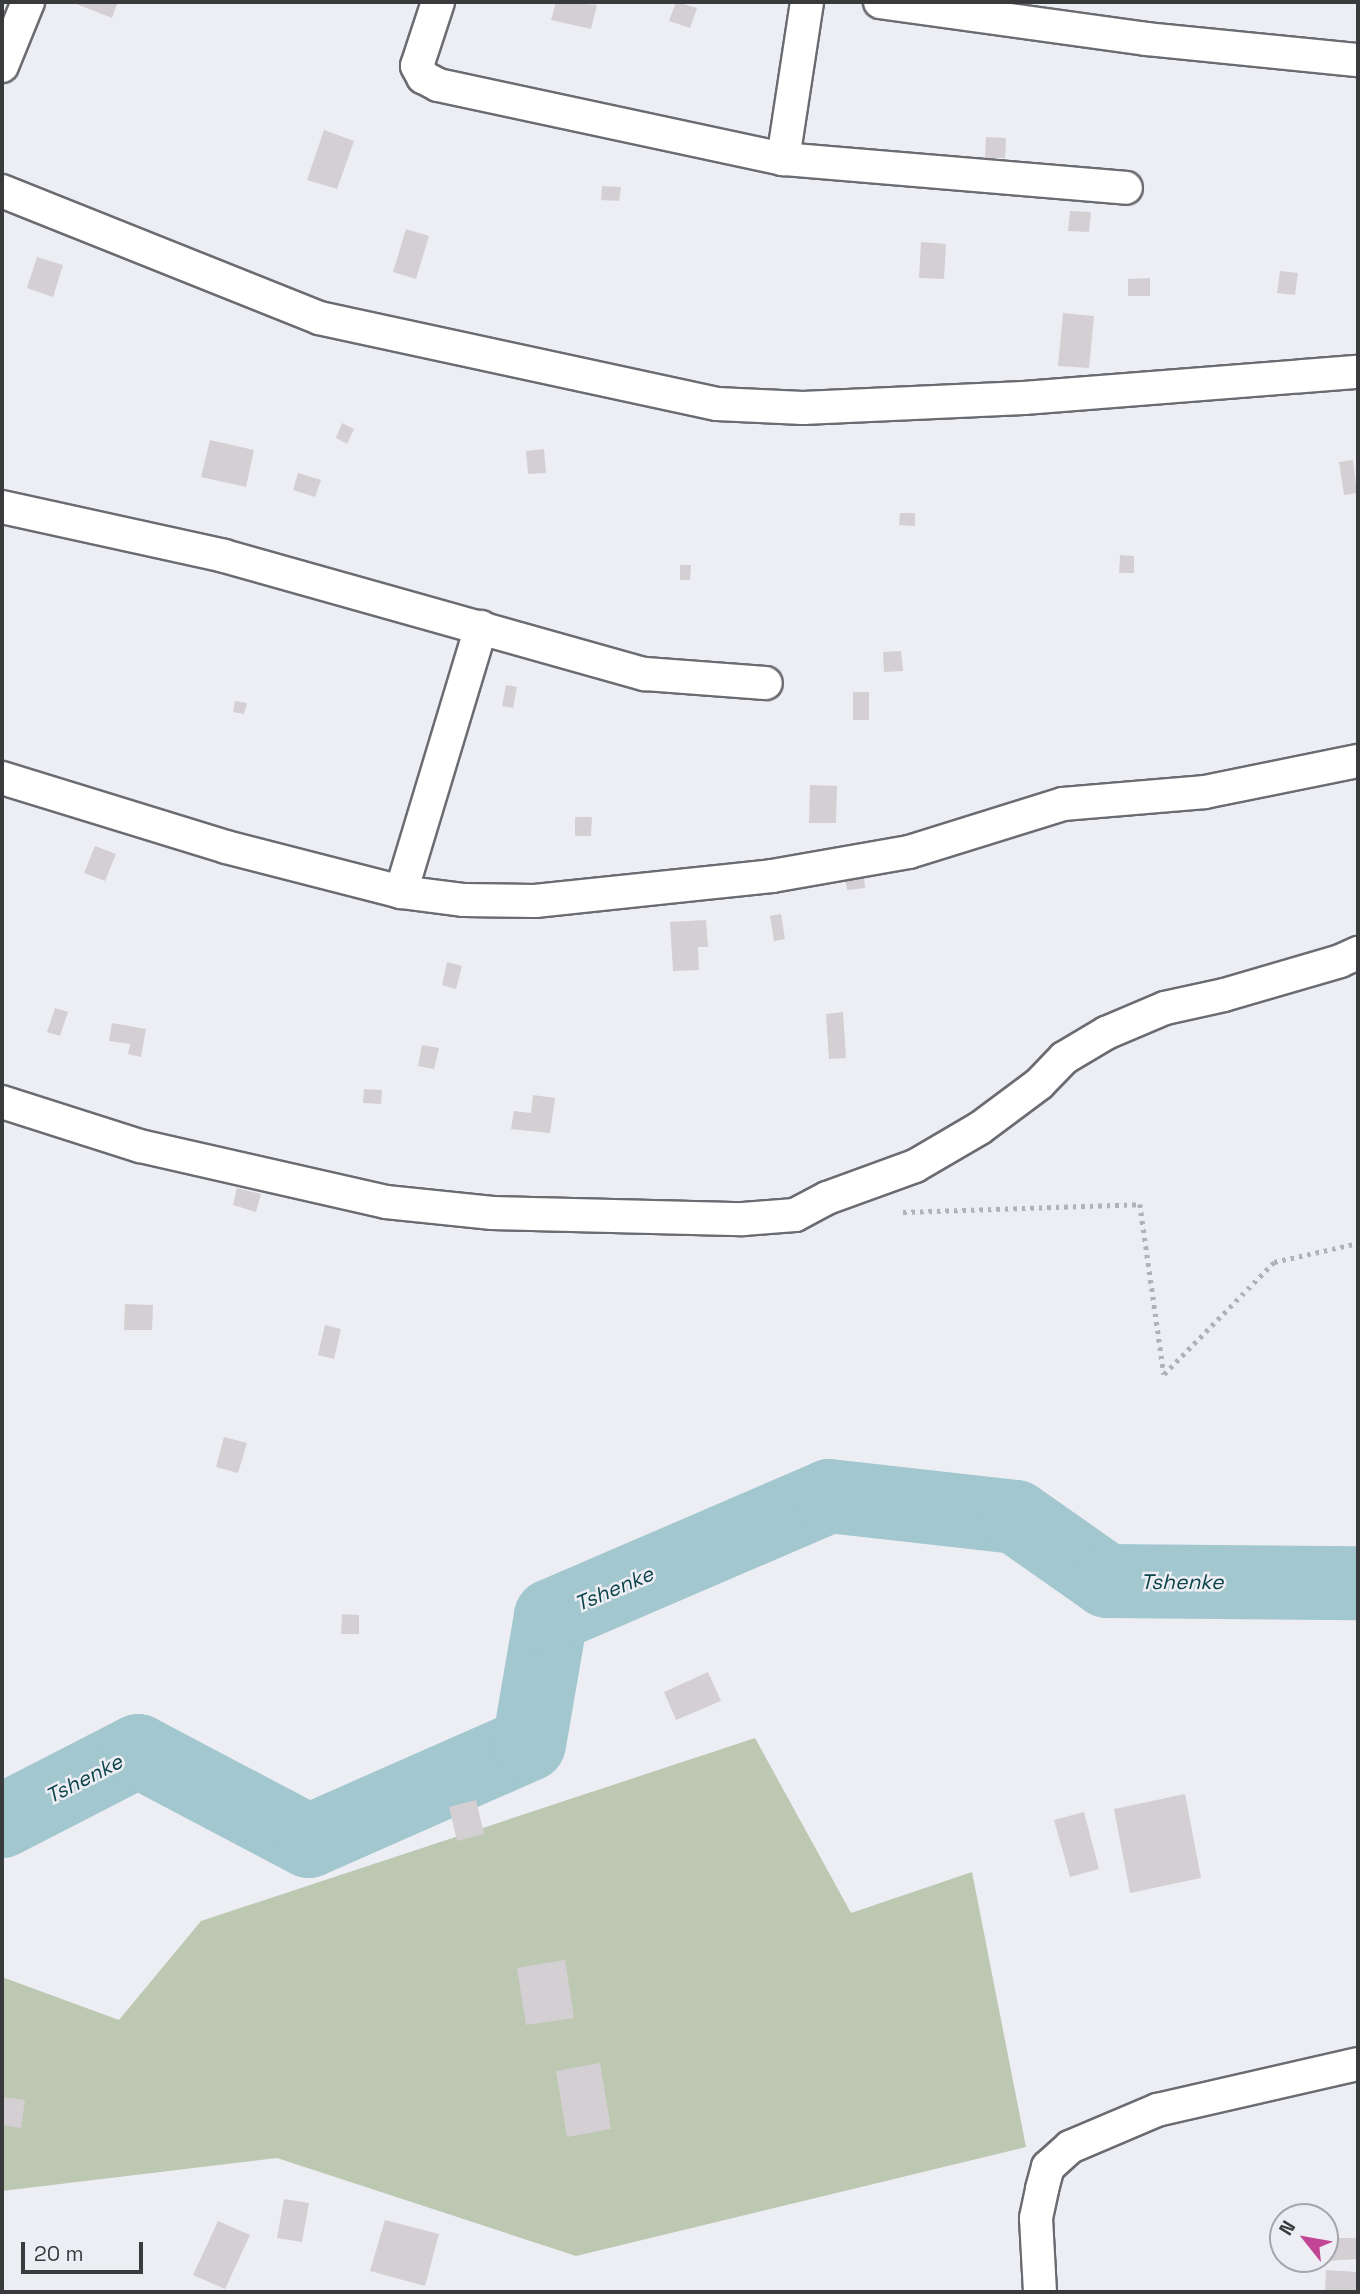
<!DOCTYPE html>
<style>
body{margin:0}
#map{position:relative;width:1360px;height:2294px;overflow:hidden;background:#edeef4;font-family:"Space Grotesk",sans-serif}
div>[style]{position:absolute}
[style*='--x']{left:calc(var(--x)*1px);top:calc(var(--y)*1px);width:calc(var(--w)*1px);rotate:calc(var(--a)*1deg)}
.green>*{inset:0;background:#bdc8b2}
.river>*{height:74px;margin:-37px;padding:0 37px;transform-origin:37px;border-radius:37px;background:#a2c7ce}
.building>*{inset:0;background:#d4cfd2}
.path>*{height:4.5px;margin-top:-2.25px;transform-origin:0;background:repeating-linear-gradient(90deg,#b1b2b7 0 3.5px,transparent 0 8.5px)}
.roads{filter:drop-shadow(2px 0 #6b6c71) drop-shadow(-2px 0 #6b6c71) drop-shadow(0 2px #6b6c71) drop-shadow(0 -2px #6b6c71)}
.street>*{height:32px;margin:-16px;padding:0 16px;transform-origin:16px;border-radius:16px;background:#fff}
span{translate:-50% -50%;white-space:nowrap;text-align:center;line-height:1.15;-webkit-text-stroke:5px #edeef4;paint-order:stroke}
.water-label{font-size:21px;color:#0d444c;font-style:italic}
.frame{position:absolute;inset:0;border:4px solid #393a3c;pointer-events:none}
.north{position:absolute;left:1269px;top:2203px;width:70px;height:70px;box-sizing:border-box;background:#edeef4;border:2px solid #a5a6aa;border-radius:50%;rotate:301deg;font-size:19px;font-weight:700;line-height:28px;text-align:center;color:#393a3c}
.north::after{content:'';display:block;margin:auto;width:24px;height:32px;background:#c24595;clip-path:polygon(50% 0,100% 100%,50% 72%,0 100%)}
.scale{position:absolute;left:21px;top:2242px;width:122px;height:32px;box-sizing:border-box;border:4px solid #393a3c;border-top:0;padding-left:9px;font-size:21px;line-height:24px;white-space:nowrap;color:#393a3c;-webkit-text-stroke:5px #edeef4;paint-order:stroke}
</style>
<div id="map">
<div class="green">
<i style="clip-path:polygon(755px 1738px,851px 1913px,972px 1872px,1026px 2147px,576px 2256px,277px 2158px,2px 2191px,2px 1977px,119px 2020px,201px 1921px)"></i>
</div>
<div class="river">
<i style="--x:2;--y:1821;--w:153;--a:-27.2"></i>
<i style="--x:138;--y:1751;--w:193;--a:27.8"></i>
<i style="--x:309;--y:1841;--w:240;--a:-23.8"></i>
<i style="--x:529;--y:1744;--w:130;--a:-80.2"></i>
<i style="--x:551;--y:1616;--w:303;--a:-23.3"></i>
<i style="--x:829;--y:1496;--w:188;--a:6.4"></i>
<i style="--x:1016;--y:1517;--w:111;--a:35.1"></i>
<i style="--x:1107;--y:1581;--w:251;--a:0.5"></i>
</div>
<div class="building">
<i style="clip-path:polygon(71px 2px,118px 2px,112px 18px)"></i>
<i style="clip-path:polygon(556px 2px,597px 5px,591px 29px,551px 20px)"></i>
<i style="clip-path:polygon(676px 2px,697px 8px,690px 28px,669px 21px)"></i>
<i style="clip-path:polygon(324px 130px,354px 141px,337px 189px,307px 180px)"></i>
<i style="clip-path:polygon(986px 137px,1006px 138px,1005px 158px,985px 158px)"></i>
<i style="clip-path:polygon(602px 186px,621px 187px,619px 201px,601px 200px)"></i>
<i style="clip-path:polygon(1070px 211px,1091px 212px,1089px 232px,1068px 231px)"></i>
<i style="clip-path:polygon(406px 229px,429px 236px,416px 279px,393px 272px)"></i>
<i style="clip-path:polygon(921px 242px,946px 244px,944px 279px,919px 278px)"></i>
<i style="clip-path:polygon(37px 257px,63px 265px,53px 297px,27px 288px)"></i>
<i style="clip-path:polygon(1280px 271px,1298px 273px,1295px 295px,1277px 293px)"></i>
<i style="clip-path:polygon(1150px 278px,1150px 296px,1128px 296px,1128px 279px)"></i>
<i style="clip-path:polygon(1063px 313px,1094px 316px,1089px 368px,1058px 366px)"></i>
<i style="clip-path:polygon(342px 423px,354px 429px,347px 444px,336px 438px)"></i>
<i style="clip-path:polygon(210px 440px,254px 450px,246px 487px,201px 477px)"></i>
<i style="clip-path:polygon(544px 449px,546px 473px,528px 474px,526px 451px)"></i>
<i style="clip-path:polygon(1353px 460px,1357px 493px,1344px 495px,1339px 462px)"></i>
<i style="clip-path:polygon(298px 473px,321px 480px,315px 497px,293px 490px)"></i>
<i style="clip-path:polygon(900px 513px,915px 513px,915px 526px,899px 525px)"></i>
<i style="clip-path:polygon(1120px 555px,1134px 556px,1134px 573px,1119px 573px)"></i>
<i style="clip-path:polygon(680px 565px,691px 565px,690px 580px,680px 580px)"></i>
<i style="clip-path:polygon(901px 651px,903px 671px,884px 672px,883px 652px)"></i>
<i style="clip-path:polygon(506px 685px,517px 687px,513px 708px,502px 706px)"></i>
<i style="clip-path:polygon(853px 692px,869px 692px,869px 720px,853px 720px)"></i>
<i style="clip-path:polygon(235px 701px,247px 703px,244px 714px,233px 712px)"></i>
<i style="clip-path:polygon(810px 785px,837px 786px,836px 823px,809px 823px)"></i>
<i style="clip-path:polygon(575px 817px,592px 817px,591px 836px,575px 836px)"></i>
<i style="clip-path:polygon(95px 846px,116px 854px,105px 881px,84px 873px)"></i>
<i style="clip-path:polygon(863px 866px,865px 888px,847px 890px,844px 868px)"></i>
<i style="clip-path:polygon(781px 914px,785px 939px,774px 941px,770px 916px)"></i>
<i style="clip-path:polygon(706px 920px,708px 947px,698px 947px,699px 970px,673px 971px,670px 922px)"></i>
<i style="clip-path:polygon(447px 962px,462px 966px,456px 989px,442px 985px)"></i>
<i style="clip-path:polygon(55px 1008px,68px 1012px,60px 1036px,47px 1032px)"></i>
<i style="clip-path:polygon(843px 1012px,846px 1058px,829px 1059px,826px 1014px)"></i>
<i style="clip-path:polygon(112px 1023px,146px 1029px,141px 1057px,128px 1054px,130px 1044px,109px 1041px)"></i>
<i style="clip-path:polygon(422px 1045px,439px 1048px,434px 1069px,418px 1066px)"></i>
<i style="clip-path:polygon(364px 1089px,382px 1090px,381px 1104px,363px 1103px)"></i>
<i style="clip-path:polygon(533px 1095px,555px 1098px,550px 1133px,511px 1129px,514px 1111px,531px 1113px)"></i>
<i style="clip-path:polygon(237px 1188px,261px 1194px,256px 1212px,233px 1205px)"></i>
<i style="clip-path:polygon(125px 1304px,153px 1305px,152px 1330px,124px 1330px)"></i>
<i style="clip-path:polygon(325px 1325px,341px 1329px,334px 1359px,318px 1355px)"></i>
<i style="clip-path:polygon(224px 1437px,247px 1443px,238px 1473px,216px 1467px)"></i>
<i style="clip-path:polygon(342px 1614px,359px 1615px,359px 1634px,341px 1634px)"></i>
<i style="clip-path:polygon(708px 1672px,721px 1701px,676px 1720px,664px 1692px)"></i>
<i style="clip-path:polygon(1185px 1794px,1201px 1878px,1130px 1893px,1114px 1809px)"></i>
<i style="clip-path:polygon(476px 1800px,484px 1834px,457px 1841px,449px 1807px)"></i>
<i style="clip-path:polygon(1084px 1812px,1099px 1869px,1070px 1877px,1054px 1820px)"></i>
<i style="clip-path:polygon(565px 1960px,574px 2018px,526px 2025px,517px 1968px)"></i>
<i style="clip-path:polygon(600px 2063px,611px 2129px,567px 2137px,556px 2071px)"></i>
<i style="clip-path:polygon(2px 2097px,25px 2100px,21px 2128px,2px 2125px)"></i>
<i style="clip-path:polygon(284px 2199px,309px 2203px,302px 2242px,277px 2238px)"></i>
<i style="clip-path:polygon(385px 2220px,439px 2234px,425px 2286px,370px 2271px)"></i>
<i style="clip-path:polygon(218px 2221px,250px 2235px,225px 2289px,193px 2275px)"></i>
<i style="clip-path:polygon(1326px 2238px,1358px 2238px,1358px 2259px,1326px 2261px)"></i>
<i style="clip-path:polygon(1326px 2270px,1358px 2272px,1356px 2292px,1325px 2292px)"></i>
</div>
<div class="path">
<i style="--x:903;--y:1212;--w:237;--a:-1.9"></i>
<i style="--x:1140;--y:1204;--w:172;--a:82"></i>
<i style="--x:1164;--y:1374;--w:157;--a:-45.5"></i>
<i style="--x:1274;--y:1262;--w:86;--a:-12.7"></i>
</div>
<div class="roads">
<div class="street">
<i style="--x:438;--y:2;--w:67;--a:108.2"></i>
<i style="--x:417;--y:66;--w:13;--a:61"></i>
<i style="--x:423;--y:77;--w:17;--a:28"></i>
<i style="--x:438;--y:85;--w:353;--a:12.1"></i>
<i style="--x:783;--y:159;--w:159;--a:-81.3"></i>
<i style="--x:880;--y:2;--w:269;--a:7.9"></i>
<i style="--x:1146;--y:39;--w:213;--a:5.7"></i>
<i style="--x:2;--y:66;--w:69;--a:-67.9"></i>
<i style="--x:783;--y:159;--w:344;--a:4.8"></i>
<i style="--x:2;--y:191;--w:341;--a:21.8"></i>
<i style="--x:319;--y:318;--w:407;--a:12.2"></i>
<i style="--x:717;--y:404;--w:86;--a:2.7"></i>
<i style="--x:803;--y:408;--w:221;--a:-2.6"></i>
<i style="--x:1024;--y:398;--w:335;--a:-4.5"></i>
<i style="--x:2;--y:507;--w:227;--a:12.4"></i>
<i style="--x:224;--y:556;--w:437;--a:15.7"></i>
<i style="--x:645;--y:674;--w:121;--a:4.3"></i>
<i style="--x:2;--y:778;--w:234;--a:17.1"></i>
<i style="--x:226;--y:847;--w:181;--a:14.4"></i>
<i style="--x:401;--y:892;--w:64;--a:7.2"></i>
<i style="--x:464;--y:900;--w:71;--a:0.8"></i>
<i style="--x:535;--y:901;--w:238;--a:-6"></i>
<i style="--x:772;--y:876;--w:139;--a:-9.9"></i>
<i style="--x:909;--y:852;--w:161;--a:-17.3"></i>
<i style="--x:1063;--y:804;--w:143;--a:-4.8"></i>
<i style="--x:1205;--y:792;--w:156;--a:-11.5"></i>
<i style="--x:401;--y:892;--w:277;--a:-73.2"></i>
<i style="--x:2;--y:1102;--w:145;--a:17.7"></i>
<i style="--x:140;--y:1146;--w:252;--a:12.8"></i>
<i style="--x:386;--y:1202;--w:107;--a:5.9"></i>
<i style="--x:492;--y:1213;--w:251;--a:1.4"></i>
<i style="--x:743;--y:1219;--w:52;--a:-4.4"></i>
<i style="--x:795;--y:1215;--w:36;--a:-28"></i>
<i style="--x:827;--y:1198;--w:94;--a:-20"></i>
<i style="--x:915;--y:1166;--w:75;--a:-30.3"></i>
<i style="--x:980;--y:1128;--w:74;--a:-36.7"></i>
<i style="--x:1039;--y:1084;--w:36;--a:-46"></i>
<i style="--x:1064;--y:1058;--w:49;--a:-30.8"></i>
<i style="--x:1106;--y:1033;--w:64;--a:-23"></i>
<i style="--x:1165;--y:1008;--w:60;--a:-12.4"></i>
<i style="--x:1224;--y:995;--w:121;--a:-16.3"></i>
<i style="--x:1340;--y:961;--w:20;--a:-24"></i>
<i style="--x:1040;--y:2292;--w:74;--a:-93.1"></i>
<i style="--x:1036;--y:2218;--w:30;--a:-78"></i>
<i style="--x:1042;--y:2189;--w:23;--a:-75"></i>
<i style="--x:1048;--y:2167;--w:30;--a:-42"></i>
<i style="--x:1070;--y:2147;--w:95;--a:-23"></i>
<i style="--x:1157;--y:2110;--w:206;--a:-12.9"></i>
</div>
</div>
<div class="water-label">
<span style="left:1182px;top:1582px">Tshenke</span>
<span style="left:614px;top:1589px;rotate:-23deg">Tshenke</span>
<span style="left:84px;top:1779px;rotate:-27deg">Tshenke</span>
</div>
<div class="frame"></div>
<div class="north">N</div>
<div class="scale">20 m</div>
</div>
